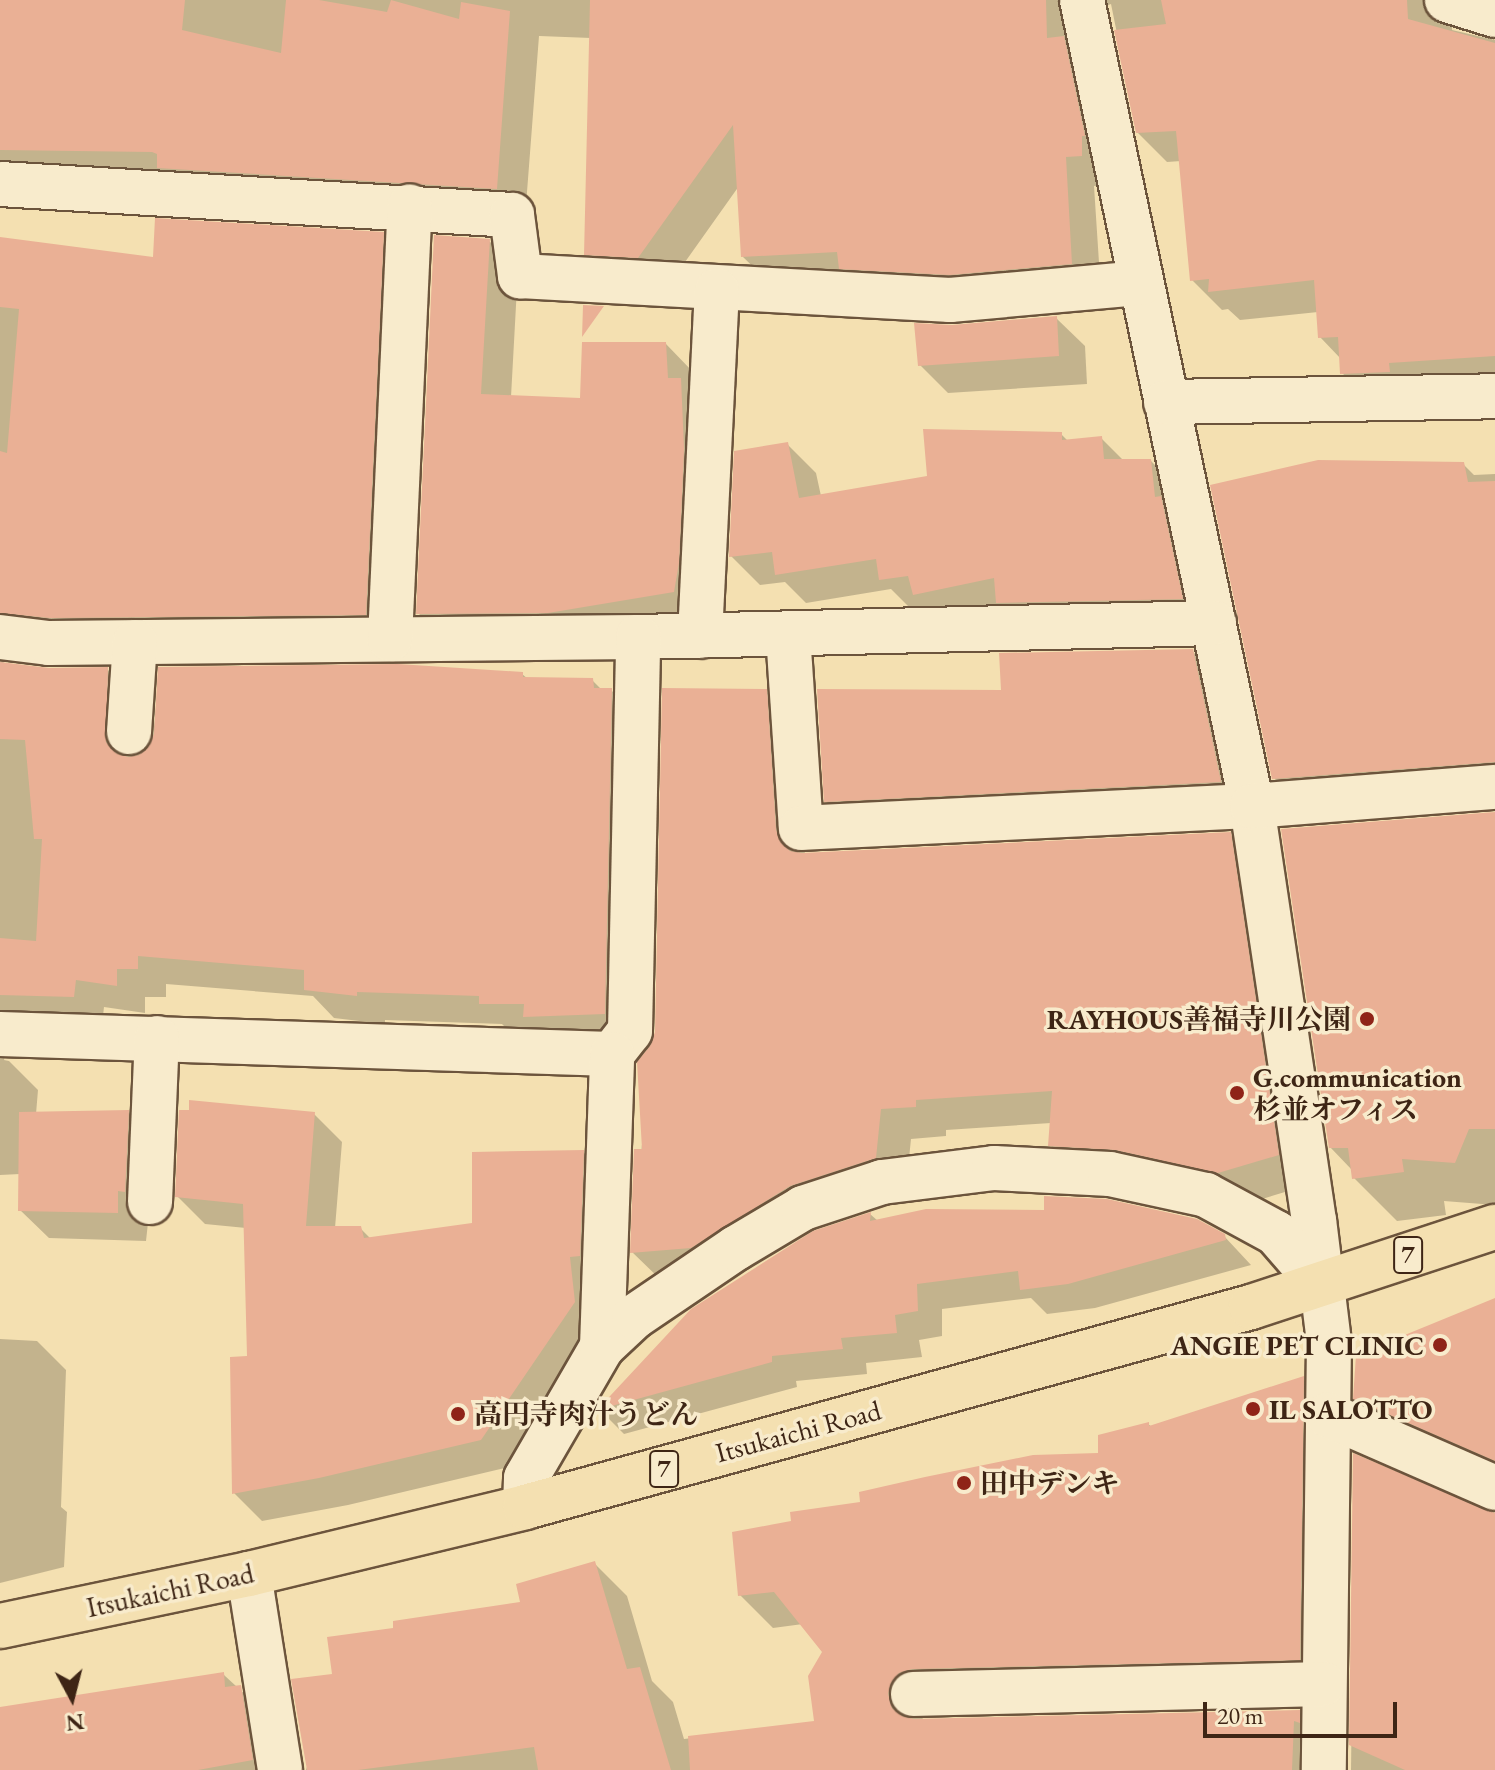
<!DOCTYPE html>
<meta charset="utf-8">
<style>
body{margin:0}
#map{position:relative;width:1495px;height:1770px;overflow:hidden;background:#f4e0b1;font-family:"EB Garamond","Noto Serif JP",serif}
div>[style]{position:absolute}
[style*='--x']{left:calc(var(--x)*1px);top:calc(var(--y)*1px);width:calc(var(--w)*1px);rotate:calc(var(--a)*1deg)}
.shadow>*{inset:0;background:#0003}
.building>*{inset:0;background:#eab095}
.roads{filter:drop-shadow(2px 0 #6c543c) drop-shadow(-2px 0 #6c543c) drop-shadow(0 2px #6c543c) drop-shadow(0 -2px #6c543c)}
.minor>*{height:44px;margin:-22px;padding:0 22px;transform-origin:22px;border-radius:22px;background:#f8ebcc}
.major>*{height:44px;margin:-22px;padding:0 22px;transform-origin:22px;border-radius:22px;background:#f4e0b1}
.dots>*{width:22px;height:22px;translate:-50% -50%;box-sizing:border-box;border:4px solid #f8ebcc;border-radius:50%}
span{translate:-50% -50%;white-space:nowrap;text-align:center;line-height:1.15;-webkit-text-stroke:7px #f8ebcc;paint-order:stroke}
.shield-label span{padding:2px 6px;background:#f8ebcc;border:2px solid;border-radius:6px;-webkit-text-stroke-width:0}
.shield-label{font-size:26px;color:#3e2515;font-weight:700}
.poi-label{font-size:28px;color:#3e2515;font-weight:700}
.right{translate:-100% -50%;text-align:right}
.left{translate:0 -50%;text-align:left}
.street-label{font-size:28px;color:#3e2515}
.north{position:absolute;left:32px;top:1658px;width:80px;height:80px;-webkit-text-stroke:6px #f8ebcc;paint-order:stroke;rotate:173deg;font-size:22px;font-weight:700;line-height:32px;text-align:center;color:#3e2515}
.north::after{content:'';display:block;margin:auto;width:28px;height:36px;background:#3e2515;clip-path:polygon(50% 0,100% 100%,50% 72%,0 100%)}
.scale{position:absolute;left:1203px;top:1702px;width:194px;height:36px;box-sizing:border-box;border:4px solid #3e2515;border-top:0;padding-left:10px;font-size:24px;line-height:28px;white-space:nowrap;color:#3e2515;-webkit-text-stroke:6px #f8ebcc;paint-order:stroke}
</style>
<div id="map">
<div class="shadow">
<i style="clip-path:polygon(46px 0,1495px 0,1452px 22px,1452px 30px,1495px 40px,1495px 386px,1372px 402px,1342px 373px,1341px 359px,1320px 337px,1318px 312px,1240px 320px,1228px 309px,1222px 310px,1192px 280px,1181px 161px,1167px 162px,1137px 132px,1111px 4px,1095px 10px,1110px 185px,1094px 186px,1101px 293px,773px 286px,743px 257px,739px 186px,668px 286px,615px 283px,586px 254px,591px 38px,539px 36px,525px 218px,0 178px,0 54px)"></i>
<i style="clip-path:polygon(383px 234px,412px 263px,394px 643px,8px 651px,3px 664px,49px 670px,107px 669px,136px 698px,135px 758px,152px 746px,160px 669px,522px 674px,528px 679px,592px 680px,602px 690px,611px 690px,640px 719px,633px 1042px,510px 1032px,502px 1024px,385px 1020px,385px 1024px,334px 1018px,313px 996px,166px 984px,166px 997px,145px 997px,145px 1013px,104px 1007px,102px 1025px,7px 1049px,4px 1060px,9px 1061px,38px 1090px,36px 1114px,128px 1112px,157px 1141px,146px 1241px,49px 1238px,20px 1210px,20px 1174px,0 1175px,0 239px,155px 259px)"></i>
<i style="clip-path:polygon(489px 241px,518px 269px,511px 397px,582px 400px,666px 344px,694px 373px,702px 620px,447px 642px,418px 613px)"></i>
<i style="clip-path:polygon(1056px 318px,1085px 346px,1087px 384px,948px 393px,920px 365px,952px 327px)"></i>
<i style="clip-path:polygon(1061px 434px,1068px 441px,1101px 438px,1124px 461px,1151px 461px,1179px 490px,1210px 627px,944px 623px,927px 606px,910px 608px,891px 589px,806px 603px,785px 582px,760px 585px,731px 556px,787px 444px,816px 473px,821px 496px,929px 478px)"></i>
<i style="clip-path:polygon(1463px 464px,1474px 475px,1495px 474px,1495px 808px,1317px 822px,1274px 778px)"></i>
<i style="clip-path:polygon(1192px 651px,1221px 679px,1249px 810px,855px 830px,826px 801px,1003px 692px)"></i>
<i style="clip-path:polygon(766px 691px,796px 721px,805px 855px,1230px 834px,1260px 865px,1308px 1185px,1249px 1203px,1080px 1175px,1050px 1145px,1051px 1123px,946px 1130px,946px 1136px,911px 1139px,906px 1188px,663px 1282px,632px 1252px,651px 1047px)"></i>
<i style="clip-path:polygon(1495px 814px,1495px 1205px,1444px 1201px,1446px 1215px,1397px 1221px,1354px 1178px,1352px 1170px,1330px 1147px)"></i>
<i style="clip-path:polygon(314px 1114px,342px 1142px,335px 1228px,360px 1228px,371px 1239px,474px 1224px,583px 1152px,610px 1179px,602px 1330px,509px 1467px,348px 1505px,262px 1521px,234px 1493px,249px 1358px,246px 1228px,205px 1224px,177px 1196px)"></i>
<i style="clip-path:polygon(870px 1214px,878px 1221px,1224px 1236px,1251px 1265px,1095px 1308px,1047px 1314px,1031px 1298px,942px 1309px,942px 1336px,919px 1340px,922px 1357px,866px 1363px,867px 1374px,796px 1381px,797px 1387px,624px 1434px,600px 1410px,692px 1310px)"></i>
<i style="clip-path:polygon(1495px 1301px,1495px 1478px,1388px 1431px,1355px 1398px)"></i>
<i style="clip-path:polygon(0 1339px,37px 1341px,66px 1370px,61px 1507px,67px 1512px,64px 1567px,0 1583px)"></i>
<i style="clip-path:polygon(1303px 1379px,1335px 1411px,1332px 1691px,924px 1714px,922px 1721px,1299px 1712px,1332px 1744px,1332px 1770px,306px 1770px,334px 1676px,396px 1630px,523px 1604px,594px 1563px,627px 1596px,652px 1681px,673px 1702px,684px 1739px,816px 1723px,825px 1652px,803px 1624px,773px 1628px,740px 1595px,793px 1523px,862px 1504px,1100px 1455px,1148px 1424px,1152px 1427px)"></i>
<i style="clip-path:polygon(1355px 1456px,1495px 1514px,1495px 1770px,1351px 1770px)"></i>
<i style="clip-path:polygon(224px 1675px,273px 1720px,283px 1770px,0 1770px,0 1710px)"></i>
</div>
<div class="building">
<i style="clip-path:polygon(0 0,185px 0,182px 30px,281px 53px,286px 0,319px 0,387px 12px,391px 0,459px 19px,461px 2px,510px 11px,497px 189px,157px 168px,157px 154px,152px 152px,0 150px)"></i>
<i style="clip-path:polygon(590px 0,1046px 0,1047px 38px,1064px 36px,1085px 136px,1082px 136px,1082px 156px,1066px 157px,1072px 264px,950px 275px,839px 269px,837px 252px,741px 257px,733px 125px,638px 258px,584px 255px)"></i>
<i style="clip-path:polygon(1161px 0,1407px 0,1408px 19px,1495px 43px,1495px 356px,1389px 363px,1390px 372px,1340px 374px,1338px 337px,1318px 338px,1314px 280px,1208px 292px,1209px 279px,1190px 281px,1176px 131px,1136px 133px,1114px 30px,1166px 24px)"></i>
<i style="clip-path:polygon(155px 218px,384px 232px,366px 615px,50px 618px,0 613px,0 451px,7px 453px,19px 309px,0 307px,0 237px,153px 257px)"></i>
<i style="clip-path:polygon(434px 235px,490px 239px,481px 394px,580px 398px,582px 342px,666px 342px,668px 378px,681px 378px,684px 449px,679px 563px,674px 592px,548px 613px,416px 614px)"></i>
<i style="clip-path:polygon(583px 305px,604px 306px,582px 337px)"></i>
<i style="clip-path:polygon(1057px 316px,1059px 356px,918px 366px,914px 323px,952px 325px)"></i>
<i style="clip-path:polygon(923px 429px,1062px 432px,1062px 440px,1102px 436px,1104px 459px,1151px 459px,1155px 497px,1161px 496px,1183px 599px,996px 603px,994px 578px,913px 595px,908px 576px,879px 580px,876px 559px,775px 575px,772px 552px,729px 557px,734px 451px,788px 442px,799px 498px,927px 476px)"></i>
<i style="clip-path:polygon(1318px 460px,1464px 462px,1468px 482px,1495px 481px,1495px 762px,1272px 779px,1210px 485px)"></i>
<i style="clip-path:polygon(1193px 649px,1221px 782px,824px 802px,817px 689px,1001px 690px,999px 653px)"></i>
<i style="clip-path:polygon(0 662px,49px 668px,108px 667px,106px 742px,116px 753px,128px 757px,139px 755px,149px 746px,154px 734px,158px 667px,398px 664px,523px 672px,523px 677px,593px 678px,594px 688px,612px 688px,605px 1014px,523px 1017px,524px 1004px,479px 1004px,479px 996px,357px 992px,357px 996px,304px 990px,304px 970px,138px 956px,138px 969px,117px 969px,117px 986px,76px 980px,74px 997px,0 995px,0 938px,36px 941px,42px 839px,34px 839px,25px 740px,0 739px)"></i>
<i style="clip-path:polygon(662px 688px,767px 689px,776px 830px,781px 842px,790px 851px,802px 853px,1231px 832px,1279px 1155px,1218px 1173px,1115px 1150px,1048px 1146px,1052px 1091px,916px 1100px,916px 1107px,881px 1109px,876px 1158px,790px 1186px,691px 1248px,630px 1253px,634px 1149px,642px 1149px,637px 1062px,650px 1046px,655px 1032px)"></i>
<i style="clip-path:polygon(1495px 812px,1495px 1129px,1469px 1129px,1455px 1163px,1402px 1159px,1404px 1172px,1352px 1179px,1348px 1148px,1329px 1148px,1281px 829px)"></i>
<i style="clip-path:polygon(189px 1100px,315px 1112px,306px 1226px,361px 1226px,364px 1238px,472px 1223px,472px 1152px,584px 1150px,580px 1256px,570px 1257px,575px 1302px,481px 1440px,319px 1478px,232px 1494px,230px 1357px,247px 1356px,243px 1204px,175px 1197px,179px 1110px,189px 1110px)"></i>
<i style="clip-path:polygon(129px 1110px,125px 1192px,118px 1191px,118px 1213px,18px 1211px,19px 1112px)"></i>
<i style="clip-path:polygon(1044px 1196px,1107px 1199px,1197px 1219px,1225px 1234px,1226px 1240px,1068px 1284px,1020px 1290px,1018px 1271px,917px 1284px,918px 1311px,895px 1315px,897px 1333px,841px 1338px,843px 1349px,772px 1356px,772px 1362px,597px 1410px,691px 1309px,813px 1231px,871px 1212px,870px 1221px,926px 1209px,1044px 1210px)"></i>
<i style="clip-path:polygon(1495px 1298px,1495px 1461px,1353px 1399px,1356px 1355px)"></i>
<i style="clip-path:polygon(1304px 1376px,1300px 1660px,912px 1669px,899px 1673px,891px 1683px,888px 1694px,892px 1708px,902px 1716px,914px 1719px,1300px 1710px,1300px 1723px,1294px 1721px,1292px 1770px,690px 1770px,688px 1736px,814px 1721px,808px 1676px,822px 1652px,774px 1592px,738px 1596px,732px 1532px,791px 1521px,790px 1512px,860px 1502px,859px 1492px,925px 1477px,1033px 1455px,1098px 1453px,1098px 1435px,1149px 1422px,1149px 1426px)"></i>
<i style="clip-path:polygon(1353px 1453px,1495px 1513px,1495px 1770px,1405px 1770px,1349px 1745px)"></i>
<i style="clip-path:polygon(595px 1561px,627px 1669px,640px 1667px,671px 1770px,538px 1770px,534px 1747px,358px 1770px,307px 1770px,291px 1679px,332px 1674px,327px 1637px,393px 1628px,393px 1621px,520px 1602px,516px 1584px)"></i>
<i style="clip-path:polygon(224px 1672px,225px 1687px,241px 1685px,253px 1760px,198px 1770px,0 1770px,0 1707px)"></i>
</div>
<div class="roads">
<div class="minor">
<i style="--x:1082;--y:0;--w:824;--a:78.09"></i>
<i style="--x:1252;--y:806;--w:419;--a:81.5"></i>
<i style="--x:1314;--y:1220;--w:123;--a:83"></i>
<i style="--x:1329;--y:1342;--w:428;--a:90.7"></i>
<i style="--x:1447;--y:0;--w:50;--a:17.4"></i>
<i style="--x:0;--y:184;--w:513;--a:3.46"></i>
<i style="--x:512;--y:215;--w:62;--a:82.5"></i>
<i style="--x:520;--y:276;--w:431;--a:3.2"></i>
<i style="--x:950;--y:300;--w:192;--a:-5.1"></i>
<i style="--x:1166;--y:402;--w:329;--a:-1"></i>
<i style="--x:788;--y:634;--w:194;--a:86.2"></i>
<i style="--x:801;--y:828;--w:452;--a:-2.8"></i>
<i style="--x:1252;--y:806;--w:244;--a:-4.5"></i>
<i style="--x:700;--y:636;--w:346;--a:-87.2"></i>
<i style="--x:0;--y:637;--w:49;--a:7"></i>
<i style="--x:49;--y:643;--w:589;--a:-0.58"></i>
<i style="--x:638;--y:637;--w:576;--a:-1.39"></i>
<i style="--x:390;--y:639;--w:433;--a:-87.4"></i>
<i style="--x:129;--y:732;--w:90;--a:-86.2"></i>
<i style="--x:0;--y:1034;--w:612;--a:1.87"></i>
<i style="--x:612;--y:1054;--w:29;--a:-52"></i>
<i style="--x:630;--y:1031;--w:394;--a:-88.8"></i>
<i style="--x:150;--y:1202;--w:164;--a:-87.6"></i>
<i style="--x:602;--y:1347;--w:293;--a:-88"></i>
<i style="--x:1328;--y:1415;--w:182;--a:23.6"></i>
<i style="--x:525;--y:1507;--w:29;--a:-88"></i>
<i style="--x:526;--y:1478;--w:151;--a:-59.9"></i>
<i style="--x:602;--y:1347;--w:44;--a:-43.2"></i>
<i style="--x:634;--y:1317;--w:123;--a:-34.1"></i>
<i style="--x:736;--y:1248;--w:78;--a:-30.8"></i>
<i style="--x:803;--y:1208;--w:83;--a:-18.2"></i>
<i style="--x:882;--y:1182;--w:113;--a:-7.1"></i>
<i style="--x:994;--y:1168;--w:116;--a:3"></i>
<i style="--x:1110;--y:1174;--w:98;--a:12.3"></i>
<i style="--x:1206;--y:1195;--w:80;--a:28.5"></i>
<i style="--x:1276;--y:1233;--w:69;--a:49.1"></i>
<i style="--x:249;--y:1574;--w:198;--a:81"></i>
<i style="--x:913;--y:1694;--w:410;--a:-1.4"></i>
</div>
<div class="major">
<i style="--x:0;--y:1626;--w:254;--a:-11.8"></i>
<i style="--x:249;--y:1574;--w:284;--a:-13.6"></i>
<i style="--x:525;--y:1507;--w:753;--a:-15.4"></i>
<i style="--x:1251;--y:1307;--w:257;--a:-18.2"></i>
</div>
</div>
<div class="dots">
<i style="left:1367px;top:1019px;background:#8f2418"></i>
<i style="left:1237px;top:1093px;background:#8f2418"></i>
<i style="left:1440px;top:1345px;background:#8f2418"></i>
<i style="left:1253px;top:1409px;background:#8f2418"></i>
<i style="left:458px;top:1414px;background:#8f2418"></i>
<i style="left:964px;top:1483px;background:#8f2418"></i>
</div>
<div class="shield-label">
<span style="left:1408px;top:1255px">7</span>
<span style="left:664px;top:1469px">7</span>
</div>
<div class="poi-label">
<span class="right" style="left:1351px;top:1019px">RAYHOUS善福寺川公園</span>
<span class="left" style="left:1253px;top:1093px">G.communication<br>杉並オフィス</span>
<span class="right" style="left:1424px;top:1345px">ANGIE PET CLINIC</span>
<span class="left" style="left:1269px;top:1409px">IL SALOTTO</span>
<span class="left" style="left:474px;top:1414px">高円寺肉汁うどん</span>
<span class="left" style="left:980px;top:1483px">田中デンキ</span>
</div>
<div class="street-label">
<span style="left:798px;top:1431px;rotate:-15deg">Itsukaichi Road</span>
<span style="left:170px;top:1590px;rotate:-12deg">Itsukaichi Road</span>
</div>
<div class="north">N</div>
<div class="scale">20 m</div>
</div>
